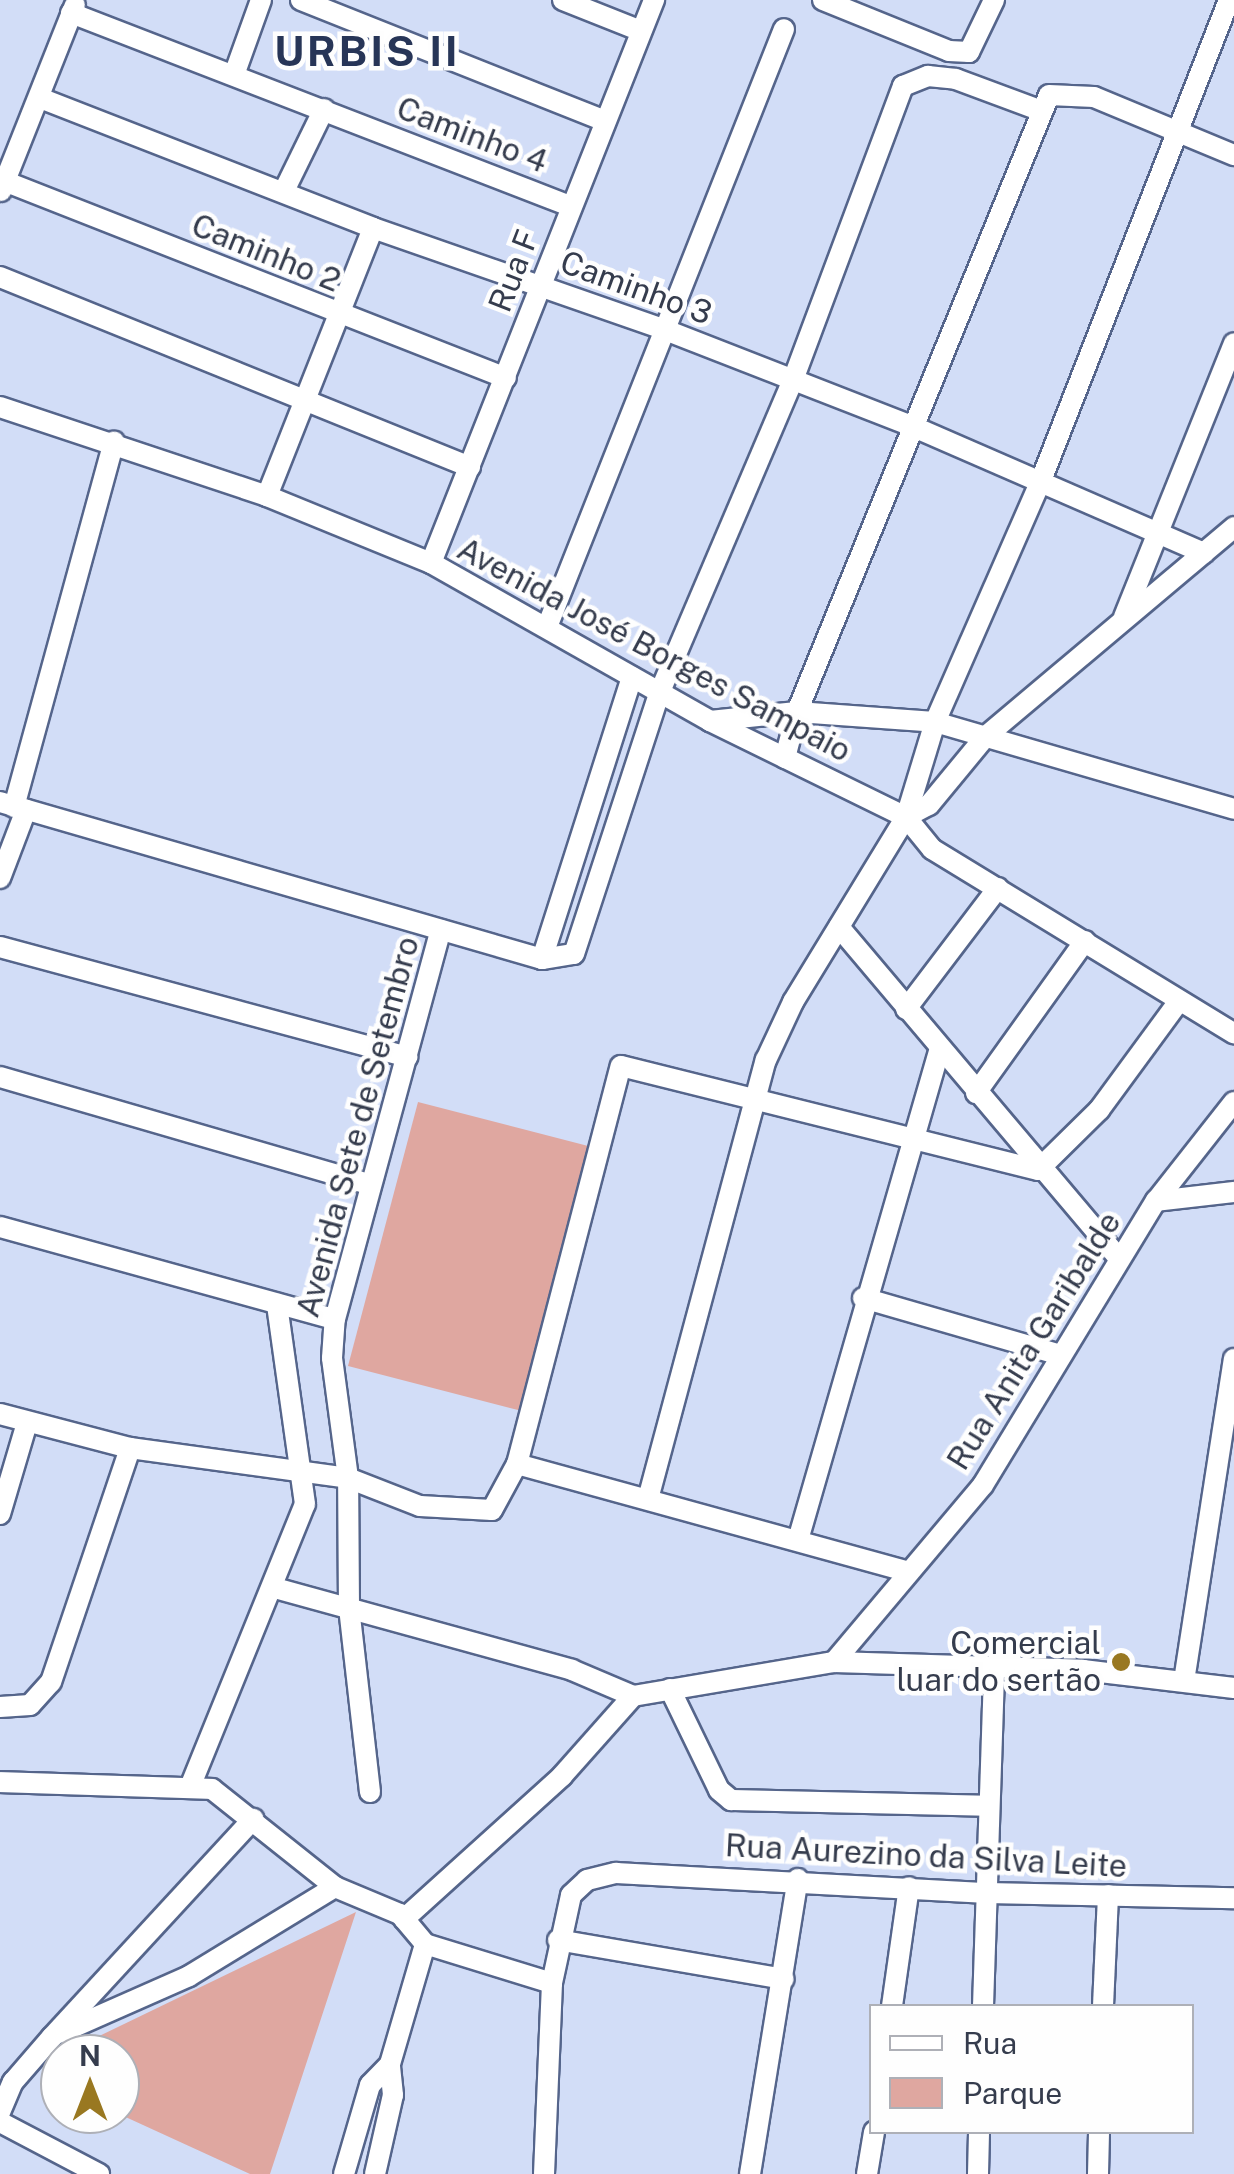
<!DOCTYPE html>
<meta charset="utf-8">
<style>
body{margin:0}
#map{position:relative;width:1234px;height:2174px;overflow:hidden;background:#d2ddf7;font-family:"Public Sans",sans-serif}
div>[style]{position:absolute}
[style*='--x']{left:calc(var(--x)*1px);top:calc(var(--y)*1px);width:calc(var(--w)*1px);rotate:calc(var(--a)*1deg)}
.green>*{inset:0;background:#dfa7a0}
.roads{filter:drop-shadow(2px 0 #55658b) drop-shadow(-2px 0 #55658b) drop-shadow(0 2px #55658b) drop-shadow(0 -2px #55658b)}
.minor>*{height:20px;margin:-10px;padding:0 10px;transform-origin:10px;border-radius:10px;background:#fff}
.dots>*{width:28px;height:28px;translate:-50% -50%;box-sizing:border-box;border:5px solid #fefefe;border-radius:50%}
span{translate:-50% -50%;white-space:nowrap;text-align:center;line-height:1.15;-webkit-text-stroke:9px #fefefe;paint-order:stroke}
.street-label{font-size:32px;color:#353c4d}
.poi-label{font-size:32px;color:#353c4d}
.right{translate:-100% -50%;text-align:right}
.district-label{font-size:42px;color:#273557;font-weight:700;letter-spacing:2.5px}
.legend{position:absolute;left:869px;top:2004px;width:325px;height:130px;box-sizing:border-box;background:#fefefe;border:2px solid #aeb0b7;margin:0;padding:12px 18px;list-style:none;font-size:30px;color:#353c4d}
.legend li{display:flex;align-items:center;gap:20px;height:50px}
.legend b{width:50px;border:2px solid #aeb0b7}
.north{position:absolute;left:40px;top:2034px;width:100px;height:100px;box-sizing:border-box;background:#fefefe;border:2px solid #aeb0b7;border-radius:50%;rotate:0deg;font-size:28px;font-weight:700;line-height:40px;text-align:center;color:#353c4d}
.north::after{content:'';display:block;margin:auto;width:35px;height:45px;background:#997821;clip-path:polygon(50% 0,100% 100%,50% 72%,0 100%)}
</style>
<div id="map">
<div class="green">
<i style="clip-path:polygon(418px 1102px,592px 1147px,522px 1411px,348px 1366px)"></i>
<i style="clip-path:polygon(356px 1912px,270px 2174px,250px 2174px,119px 2114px,120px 2054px,62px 2054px)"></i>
</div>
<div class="roads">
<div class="minor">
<i style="--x:301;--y:0;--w:327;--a:21.7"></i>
<i style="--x:563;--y:0;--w:84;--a:21.7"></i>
<i style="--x:823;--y:0;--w:136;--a:22"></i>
<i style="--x:949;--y:51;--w:20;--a:3"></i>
<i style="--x:969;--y:52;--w:58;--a:-64.3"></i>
<i style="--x:71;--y:13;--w:535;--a:21.15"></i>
<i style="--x:234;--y:75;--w:80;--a:-70.2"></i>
<i style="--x:40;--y:98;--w:357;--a:21.3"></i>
<i style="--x:373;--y:228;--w:312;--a:19.2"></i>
<i style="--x:668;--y:331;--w:264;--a:21.3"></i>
<i style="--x:914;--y:427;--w:316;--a:23.5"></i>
<i style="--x:4;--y:181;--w:539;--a:21.43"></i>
<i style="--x:285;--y:189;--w:89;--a:-64"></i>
<i style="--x:1;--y:191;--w:200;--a:-68.3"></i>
<i style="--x:0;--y:277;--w:507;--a:22.01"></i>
<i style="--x:0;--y:407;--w:281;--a:18.4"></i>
<i style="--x:267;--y:496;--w:177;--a:22.2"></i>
<i style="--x:431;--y:563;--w:321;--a:29.5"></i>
<i style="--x:710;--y:721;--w:218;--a:26.1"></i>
<i style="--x:906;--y:817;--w:41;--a:50.9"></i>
<i style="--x:932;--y:849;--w:354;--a:31.4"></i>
<i style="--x:267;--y:496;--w:288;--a:-68.4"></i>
<i style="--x:431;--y:563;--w:606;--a:-68.39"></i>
<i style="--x:1124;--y:617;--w:295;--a:-68.1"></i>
<i style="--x:547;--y:627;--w:643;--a:-68.38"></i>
<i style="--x:710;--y:721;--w:87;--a:-5.9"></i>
<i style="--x:797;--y:712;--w:138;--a:4.1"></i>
<i style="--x:935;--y:722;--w:311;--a:16.2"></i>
<i style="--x:785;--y:758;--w:48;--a:-75.4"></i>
<i style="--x:797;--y:712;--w:666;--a:-67.78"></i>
<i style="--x:1049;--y:95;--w:45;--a:2.5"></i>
<i style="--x:1094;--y:97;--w:152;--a:22.5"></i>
<i style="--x:0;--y:802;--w:564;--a:16.15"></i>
<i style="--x:542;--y:959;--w:32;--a:-9"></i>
<i style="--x:574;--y:954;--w:274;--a:-71.9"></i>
<i style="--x:659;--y:694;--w:341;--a:-66.9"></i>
<i style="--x:793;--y:380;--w:314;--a:-69.5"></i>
<i style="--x:903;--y:86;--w:27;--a:-22"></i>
<i style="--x:928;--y:76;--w:28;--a:6"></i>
<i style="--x:956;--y:79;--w:92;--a:20.4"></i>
<i style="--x:14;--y:807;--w:379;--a:-74.7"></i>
<i style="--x:906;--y:817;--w:99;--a:-73"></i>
<i style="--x:935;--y:722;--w:261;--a:-66.3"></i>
<i style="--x:1040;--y:483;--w:519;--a:-68.63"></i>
<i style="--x:0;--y:878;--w:73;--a:-69.1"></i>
<i style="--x:839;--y:927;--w:434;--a:49.8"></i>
<i style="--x:0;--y:947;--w:422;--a:15.1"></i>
<i style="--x:542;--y:959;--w:296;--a:-72.3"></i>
<i style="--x:906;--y:1009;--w:152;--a:-52.8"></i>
<i style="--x:0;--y:1077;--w:383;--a:16.2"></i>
<i style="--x:976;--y:1093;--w:187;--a:-54.4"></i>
<i style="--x:1156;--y:1201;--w:126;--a:-51.8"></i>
<i style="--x:0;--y:1227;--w:347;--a:15.4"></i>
<i style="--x:863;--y:1298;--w:206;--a:16.1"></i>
<i style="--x:0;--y:1414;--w:134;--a:14.7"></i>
<i style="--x:130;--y:1448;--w:220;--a:7.8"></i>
<i style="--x:348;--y:1478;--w:77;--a:21.3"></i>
<i style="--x:420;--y:1506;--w:72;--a:3.2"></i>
<i style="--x:492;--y:1510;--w:52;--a:-61.5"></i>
<i style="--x:517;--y:1464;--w:411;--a:-75.4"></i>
<i style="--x:621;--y:1066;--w:430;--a:14"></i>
<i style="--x:1038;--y:1170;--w:86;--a:-44.5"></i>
<i style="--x:1099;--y:1110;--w:135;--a:-53.7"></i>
<i style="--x:517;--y:1464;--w:403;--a:15.4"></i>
<i style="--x:648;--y:1499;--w:455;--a:-75"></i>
<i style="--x:766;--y:1060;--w:64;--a:-65"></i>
<i style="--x:793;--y:1002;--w:217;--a:-58.6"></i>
<i style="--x:906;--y:817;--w:26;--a:-28"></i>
<i style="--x:929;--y:805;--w:88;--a:-50.5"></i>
<i style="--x:985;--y:737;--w:326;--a:-40.1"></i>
<i style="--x:0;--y:1514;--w:95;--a:-73.5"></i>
<i style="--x:798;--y:1540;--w:512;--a:-73.9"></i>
<i style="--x:275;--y:1588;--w:308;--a:15.4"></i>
<i style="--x:572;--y:1670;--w:66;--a:23.1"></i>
<i style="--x:834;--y:1662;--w:231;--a:-49.9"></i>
<i style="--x:983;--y:1485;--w:333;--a:-58.7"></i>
<i style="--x:1156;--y:1201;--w:79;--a:-6.6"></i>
<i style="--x:1184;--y:1681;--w:326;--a:-81.2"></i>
<i style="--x:670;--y:1689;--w:112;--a:64.1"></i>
<i style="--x:719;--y:1790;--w:16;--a:40"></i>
<i style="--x:731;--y:1800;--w:256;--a:1.3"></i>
<i style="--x:0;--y:1707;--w:30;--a:-4"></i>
<i style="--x:30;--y:1705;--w:31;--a:-48"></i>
<i style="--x:51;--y:1682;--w:247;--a:-71.3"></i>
<i style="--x:0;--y:1782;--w:212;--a:1.9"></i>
<i style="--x:212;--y:1789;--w:157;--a:38.5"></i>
<i style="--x:335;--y:1887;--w:70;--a:22.6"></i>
<i style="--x:400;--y:1914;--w:39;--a:50"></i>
<i style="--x:425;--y:1944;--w:133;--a:17.1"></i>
<i style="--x:190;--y:1787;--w:305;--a:-67.9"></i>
<i style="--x:305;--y:1504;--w:202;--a:-98"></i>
<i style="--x:370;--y:1792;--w:185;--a:-96.5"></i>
<i style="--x:349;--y:1608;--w:130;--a:-90.4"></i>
<i style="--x:348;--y:1478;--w:121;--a:-97.6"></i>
<i style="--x:332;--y:1358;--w:39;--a:-86"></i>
<i style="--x:335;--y:1319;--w:403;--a:-74.8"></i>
<i style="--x:404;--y:1919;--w:213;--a:-42.1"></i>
<i style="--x:562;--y:1776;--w:107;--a:-48.4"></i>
<i style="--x:633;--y:1696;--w:204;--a:-9.6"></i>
<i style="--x:834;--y:1662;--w:249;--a:1.8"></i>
<i style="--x:1083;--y:1670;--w:152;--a:6.8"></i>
<i style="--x:558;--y:1940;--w:229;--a:9.8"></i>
<i style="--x:892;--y:2006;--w:120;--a:-81.9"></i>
<i style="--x:983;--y:2006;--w:339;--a:-88.1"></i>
<i style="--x:1103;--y:2006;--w:111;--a:-87.4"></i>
<i style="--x:60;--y:2033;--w:141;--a:-23.8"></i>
<i style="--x:189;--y:1976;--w:171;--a:-31.4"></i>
<i style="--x:0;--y:2112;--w:33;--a:-67"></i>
<i style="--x:13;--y:2082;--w:60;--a:-49.1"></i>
<i style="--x:52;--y:2037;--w:297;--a:-47.3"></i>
<i style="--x:0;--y:2122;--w:112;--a:27.7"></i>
<i style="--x:344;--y:2174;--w:93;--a:-73.7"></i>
<i style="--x:370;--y:2085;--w:29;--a:-46"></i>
<i style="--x:375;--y:2174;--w:81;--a:-77.2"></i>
<i style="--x:393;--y:2095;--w:31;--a:-96"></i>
<i style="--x:390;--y:2064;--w:125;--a:-73.7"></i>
<i style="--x:544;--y:2174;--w:191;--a:-87.6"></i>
<i style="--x:552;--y:1983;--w:90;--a:-77.8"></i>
<i style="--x:571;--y:1895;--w:22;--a:-43"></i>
<i style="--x:587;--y:1880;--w:30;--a:-14"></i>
<i style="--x:616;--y:1873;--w:372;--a:3.1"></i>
<i style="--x:987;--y:1893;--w:247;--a:1.2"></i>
<i style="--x:750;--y:2174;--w:299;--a:-80.8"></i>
<i style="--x:867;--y:2174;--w:43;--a:-80.5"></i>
<i style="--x:978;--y:2174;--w:42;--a:-88.6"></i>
<i style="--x:1098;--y:2174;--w:42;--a:-88.6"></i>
</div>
</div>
<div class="dots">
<i style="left:1121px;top:1662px;background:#997821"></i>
</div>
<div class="street-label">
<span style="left:472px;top:135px;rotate:21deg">Caminho 4</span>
<span style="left:266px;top:253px;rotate:22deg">Caminho 2</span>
<span style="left:514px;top:271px;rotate:-69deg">Rua F</span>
<span style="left:636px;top:288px;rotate:20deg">Caminho 3</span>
<span style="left:654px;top:650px;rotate:28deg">Avenida José Borges Sampaio</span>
<span style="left:358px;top:1127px;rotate:-75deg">Avenida Sete de Setembro</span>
<span style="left:1034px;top:1341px;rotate:-58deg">Rua Anita Garibalde</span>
<span style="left:926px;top:1856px;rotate:3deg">Rua Aurezino da Silva Leite</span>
</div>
<div class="poi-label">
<span class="right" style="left:1101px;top:1662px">Comercial<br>luar do sertão</span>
</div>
<div class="district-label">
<span style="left:367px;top:51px">URBIS II</span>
</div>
<ul class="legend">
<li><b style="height:12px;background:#fff"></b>Rua</li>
<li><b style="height:28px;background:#dfa7a0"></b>Parque</li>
</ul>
<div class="north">N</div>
</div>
